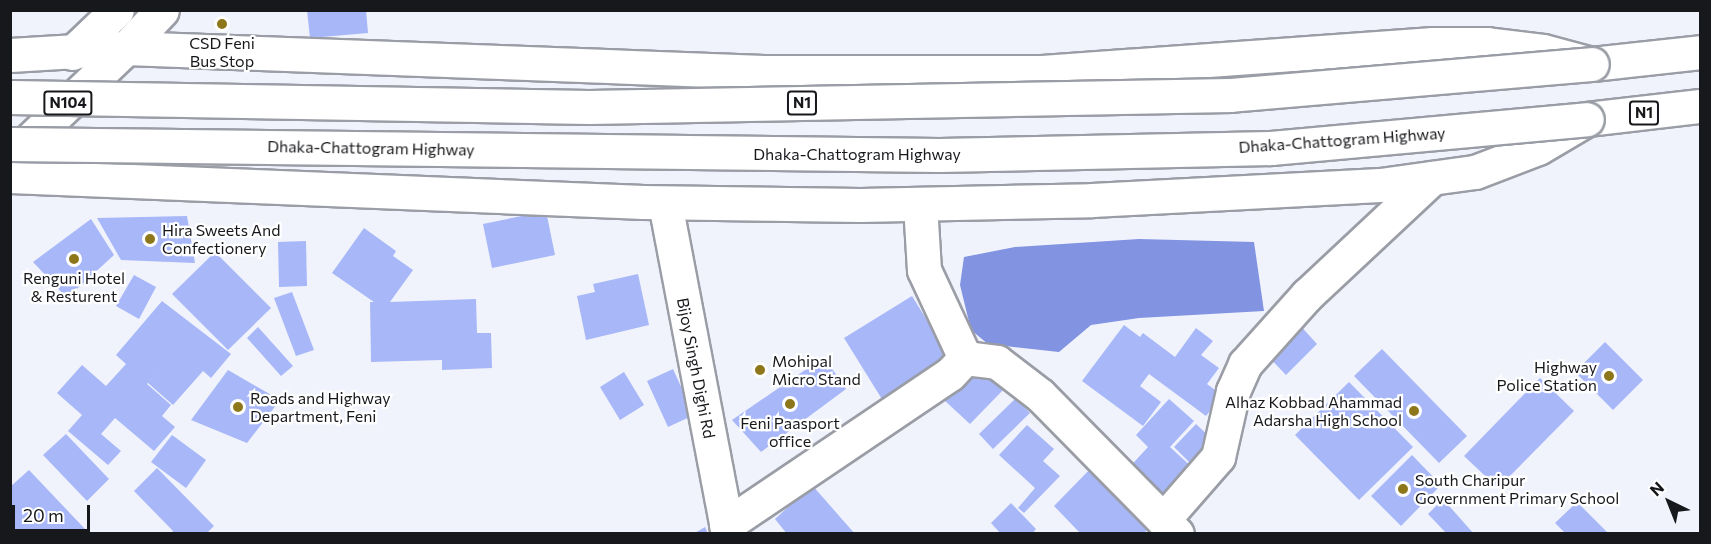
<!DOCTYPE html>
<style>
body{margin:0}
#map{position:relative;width:1711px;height:544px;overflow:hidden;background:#f0f3fc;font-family:Commissioner,sans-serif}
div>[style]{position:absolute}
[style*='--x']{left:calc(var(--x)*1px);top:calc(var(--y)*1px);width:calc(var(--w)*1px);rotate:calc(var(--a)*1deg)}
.water>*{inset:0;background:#8193e1}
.building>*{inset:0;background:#a7b7f8}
.roads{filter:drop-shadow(2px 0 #9a9da5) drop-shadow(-2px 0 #9a9da5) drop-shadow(0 2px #9a9da5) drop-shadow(0 -2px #9a9da5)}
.minor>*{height:33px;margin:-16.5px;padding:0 16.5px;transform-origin:16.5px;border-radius:16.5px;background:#fff}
.major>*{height:33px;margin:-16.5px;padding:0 16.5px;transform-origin:16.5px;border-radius:16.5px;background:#fff}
.highway>*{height:33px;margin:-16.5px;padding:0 16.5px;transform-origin:16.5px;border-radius:16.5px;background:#fff}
.bridges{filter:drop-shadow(2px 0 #9a9da5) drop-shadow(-2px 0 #9a9da5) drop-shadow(0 2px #9a9da5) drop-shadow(0 -2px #9a9da5)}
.highway-bridge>*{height:33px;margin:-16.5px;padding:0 16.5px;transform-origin:16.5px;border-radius:16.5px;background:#fff}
.dots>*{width:16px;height:16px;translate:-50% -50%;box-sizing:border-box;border:3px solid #fff;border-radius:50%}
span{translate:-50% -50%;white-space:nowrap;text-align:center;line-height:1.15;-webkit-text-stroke:4.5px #fff;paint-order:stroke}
.shield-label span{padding:2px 4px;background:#fff;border:2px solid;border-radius:4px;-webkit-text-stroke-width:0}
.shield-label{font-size:15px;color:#17181b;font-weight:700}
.poi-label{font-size:16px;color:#17181b}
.left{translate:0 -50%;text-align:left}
.right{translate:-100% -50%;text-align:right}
.street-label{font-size:16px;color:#17181b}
.frame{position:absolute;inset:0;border:12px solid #17181b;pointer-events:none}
.north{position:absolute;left:1639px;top:472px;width:60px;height:60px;-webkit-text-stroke:4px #fff;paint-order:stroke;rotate:317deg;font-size:16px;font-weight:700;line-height:24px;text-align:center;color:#17181b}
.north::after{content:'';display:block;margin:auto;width:21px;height:27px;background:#17181b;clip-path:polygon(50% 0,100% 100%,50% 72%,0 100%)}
.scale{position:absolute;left:12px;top:505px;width:78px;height:27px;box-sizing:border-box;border:3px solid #17181b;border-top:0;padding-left:8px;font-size:18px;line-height:21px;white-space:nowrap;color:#17181b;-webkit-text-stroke:4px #fff;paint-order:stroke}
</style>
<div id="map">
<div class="water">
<i style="clip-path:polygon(1139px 239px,1254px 242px,1264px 311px,1139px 318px,1091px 325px,1059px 352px,988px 344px,971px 330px,960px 285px,964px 257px,1015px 247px)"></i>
</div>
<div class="building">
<i style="clip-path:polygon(307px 10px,366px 10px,368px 33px,310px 38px)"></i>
<i style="clip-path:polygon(546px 211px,555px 255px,492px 268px,483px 224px)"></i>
<i style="clip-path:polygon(187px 216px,195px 263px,121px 260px,97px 218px)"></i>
<i style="clip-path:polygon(91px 219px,114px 255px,67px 298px,33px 262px)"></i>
<i style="clip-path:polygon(364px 228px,396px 251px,393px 256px,413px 270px,390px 302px,476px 299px,477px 333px,491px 333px,492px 368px,442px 370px,442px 360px,371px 362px,370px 302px,374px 302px,332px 273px)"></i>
<i style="clip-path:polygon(306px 241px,307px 286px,279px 287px,278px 242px)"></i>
<i style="clip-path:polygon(215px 252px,271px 308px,228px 350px,172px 294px)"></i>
<i style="clip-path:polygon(638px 274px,649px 325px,586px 340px,577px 296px,595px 292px,593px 284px)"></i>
<i style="clip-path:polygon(134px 275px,156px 287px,139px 319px,116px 306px)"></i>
<i style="clip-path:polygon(292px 292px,314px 350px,296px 356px,274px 298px)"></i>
<i style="clip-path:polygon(912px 296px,953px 362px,885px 404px,844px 338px)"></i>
<i style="clip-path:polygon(162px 301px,231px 354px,211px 378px,203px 371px,173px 405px,148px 383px,162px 366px,147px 384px,171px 405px,162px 416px,175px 427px,154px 451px,115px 418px,101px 434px,121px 451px,108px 465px,68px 431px,82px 415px,57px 393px,82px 365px,106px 386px,126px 364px,116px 355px)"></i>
<i style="clip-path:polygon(1297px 322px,1317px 344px,1286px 375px,1265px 353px)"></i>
<i style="clip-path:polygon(1124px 325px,1140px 337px,1143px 333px,1175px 357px,1196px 328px,1213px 341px,1201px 355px,1219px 368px,1207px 384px,1222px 395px,1206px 416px,1149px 374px,1140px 386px,1161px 402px,1143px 426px,1082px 381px)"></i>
<i style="clip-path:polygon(258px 327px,293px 366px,281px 376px,247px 338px)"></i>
<i style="clip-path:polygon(1605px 342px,1643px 380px,1613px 410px,1575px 372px)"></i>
<i style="clip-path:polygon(1382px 349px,1467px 436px,1439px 463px,1354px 376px)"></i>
<i style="clip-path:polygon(824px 357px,846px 389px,761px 452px,732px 420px)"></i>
<i style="clip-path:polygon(978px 365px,1004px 389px,970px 424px,944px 400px)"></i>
<i style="clip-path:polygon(673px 369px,694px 415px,668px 427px,647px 381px)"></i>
<i style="clip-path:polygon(228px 370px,280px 400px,247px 443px,191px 420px)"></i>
<i style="clip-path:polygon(624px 372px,644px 405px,620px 420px,600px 387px)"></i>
<i style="clip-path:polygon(1540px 378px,1574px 411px,1498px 488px,1464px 456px)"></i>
<i style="clip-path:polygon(1349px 382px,1413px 447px,1359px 500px,1295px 435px)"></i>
<i style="clip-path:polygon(1016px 398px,1030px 413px,993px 449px,979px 434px)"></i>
<i style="clip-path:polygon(1169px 399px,1194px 421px,1170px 447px,1196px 471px,1162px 507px,1125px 472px,1148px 447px,1136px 435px)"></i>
<i style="clip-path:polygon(1196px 424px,1212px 439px,1189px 462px,1174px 447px)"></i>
<i style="clip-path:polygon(1027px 425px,1054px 449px,1043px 461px,1060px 476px,1024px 513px,1018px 508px,1035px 488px,999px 455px)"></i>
<i style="clip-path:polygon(66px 434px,109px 479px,87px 501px,43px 455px)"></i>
<i style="clip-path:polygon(172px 435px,206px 460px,186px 488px,151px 462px)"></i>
<i style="clip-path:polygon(1412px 455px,1441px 485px,1401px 526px,1371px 496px)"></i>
<i style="clip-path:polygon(1095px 464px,1154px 523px,1143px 534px,1081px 534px,1054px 506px)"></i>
<i style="clip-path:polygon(157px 468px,214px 526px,206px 534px,171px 534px,173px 531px,134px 491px)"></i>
<i style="clip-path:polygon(29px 470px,85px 529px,80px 534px,10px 534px,10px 487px)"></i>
<i style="clip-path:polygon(812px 485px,855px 534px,787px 534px,775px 519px)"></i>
<i style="clip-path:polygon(1443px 499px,1474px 534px,1447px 534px,1428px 514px)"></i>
<i style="clip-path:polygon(1577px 502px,1609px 534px,1566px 534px,1555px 523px)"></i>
<i style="clip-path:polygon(1011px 503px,1036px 529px,1032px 534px,1001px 534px,991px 523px)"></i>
<i style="clip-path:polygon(705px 527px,708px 534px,693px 534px)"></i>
</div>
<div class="roads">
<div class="minor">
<i style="--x:665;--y:203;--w:337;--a:79.2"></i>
<i style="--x:965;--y:358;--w:32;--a:7"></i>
<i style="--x:997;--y:362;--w:54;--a:37.5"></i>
<i style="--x:1040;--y:395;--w:195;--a:45.4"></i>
<i style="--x:1163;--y:520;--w:84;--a:-48.9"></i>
<i style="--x:1218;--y:457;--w:68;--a:-77.2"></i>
<i style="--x:1233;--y:391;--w:30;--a:-66"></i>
<i style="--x:1245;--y:364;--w:93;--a:-48.1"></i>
<i style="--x:1307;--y:295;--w:171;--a:-43.1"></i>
<i style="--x:726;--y:525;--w:270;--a:-34"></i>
<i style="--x:950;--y:374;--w:22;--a:-47"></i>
<i style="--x:965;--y:358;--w:97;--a:-115"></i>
<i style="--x:924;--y:270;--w:66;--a:-93.5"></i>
</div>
<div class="major">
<i style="--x:126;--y:48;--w:52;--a:-46.5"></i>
<i style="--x:72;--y:53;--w:62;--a:-43.7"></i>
</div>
<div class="highway">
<i style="--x:10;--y:55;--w:116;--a:-3.5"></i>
<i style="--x:126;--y:48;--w:638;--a:2.15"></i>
<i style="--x:764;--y:72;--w:278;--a:0"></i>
<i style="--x:1042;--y:72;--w:392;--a:-4.1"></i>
<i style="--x:1433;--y:44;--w:54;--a:0"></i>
<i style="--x:1487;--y:44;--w:56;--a:7.1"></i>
<i style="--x:1543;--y:51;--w:51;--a:14.9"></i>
<i style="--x:1592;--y:64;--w:109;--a:-6.3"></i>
<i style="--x:10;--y:159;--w:161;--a:-43.7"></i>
<i style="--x:10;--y:176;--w:634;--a:2.35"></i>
<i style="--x:643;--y:202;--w:217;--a:0.8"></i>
<i style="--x:860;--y:205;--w:232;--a:-1.2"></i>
<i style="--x:1092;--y:200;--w:288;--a:-3"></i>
<i style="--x:1380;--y:185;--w:96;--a:-7.8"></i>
<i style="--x:1475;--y:172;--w:67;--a:-20.9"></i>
<i style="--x:1538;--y:148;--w:57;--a:-30.6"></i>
<i style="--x:1587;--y:119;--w:114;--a:-6.6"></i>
</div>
</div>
<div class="bridges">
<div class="highway-bridge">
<i style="--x:10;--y:97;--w:579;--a:0.99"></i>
<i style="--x:589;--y:107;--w:641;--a:-1.07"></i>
<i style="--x:1230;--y:95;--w:363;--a:-4.9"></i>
<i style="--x:10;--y:144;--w:929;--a:0.68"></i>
<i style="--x:939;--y:155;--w:332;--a:-1.2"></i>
<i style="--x:1271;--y:148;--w:317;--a:-5.2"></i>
</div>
</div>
<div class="dots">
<i style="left:222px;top:24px;background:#8e761b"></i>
<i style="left:150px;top:239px;background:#8e761b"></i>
<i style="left:74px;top:259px;background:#8e761b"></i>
<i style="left:760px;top:370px;background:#8e761b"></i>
<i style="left:1609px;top:376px;background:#8e761b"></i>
<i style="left:790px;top:404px;background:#8e761b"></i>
<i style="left:238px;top:407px;background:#8e761b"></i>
<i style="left:1414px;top:411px;background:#8e761b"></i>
<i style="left:1403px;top:489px;background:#8e761b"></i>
</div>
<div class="shield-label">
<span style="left:68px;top:103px">N104</span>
<span style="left:802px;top:103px">N1</span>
<span style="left:1644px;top:113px">N1</span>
</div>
<div class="poi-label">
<span style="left:222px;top:52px">CSD Feni<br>Bus Stop</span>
<span class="left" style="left:162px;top:239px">Hira Sweets And<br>Confectionery</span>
<span style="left:74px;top:287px">Renguni Hotel<br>&amp; Resturent</span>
<span class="left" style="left:772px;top:370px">Mohipal<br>Micro Stand</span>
<span class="right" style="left:1597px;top:376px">Highway<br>Police Station</span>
<span class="left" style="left:250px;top:407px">Roads and Highway<br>Department, Feni</span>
<span class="right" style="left:1402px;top:411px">Alhaz Kobbad Ahammad<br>Adarsha High School</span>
<span style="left:790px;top:432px">Feni Paasport<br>office</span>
<span class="left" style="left:1415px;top:489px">South Charipur<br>Government Primary School</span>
</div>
<div class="street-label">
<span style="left:1342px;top:140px;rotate:-4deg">Dhaka-Chattogram Highway</span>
<span style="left:371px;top:148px;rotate:1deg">Dhaka-Chattogram Highway</span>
<span style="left:857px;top:154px">Dhaka-Chattogram Highway</span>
<span style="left:696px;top:368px;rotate:79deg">Bijoy Singh Dighi Rd</span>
</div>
<div class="frame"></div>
<div class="north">N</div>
<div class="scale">20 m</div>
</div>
